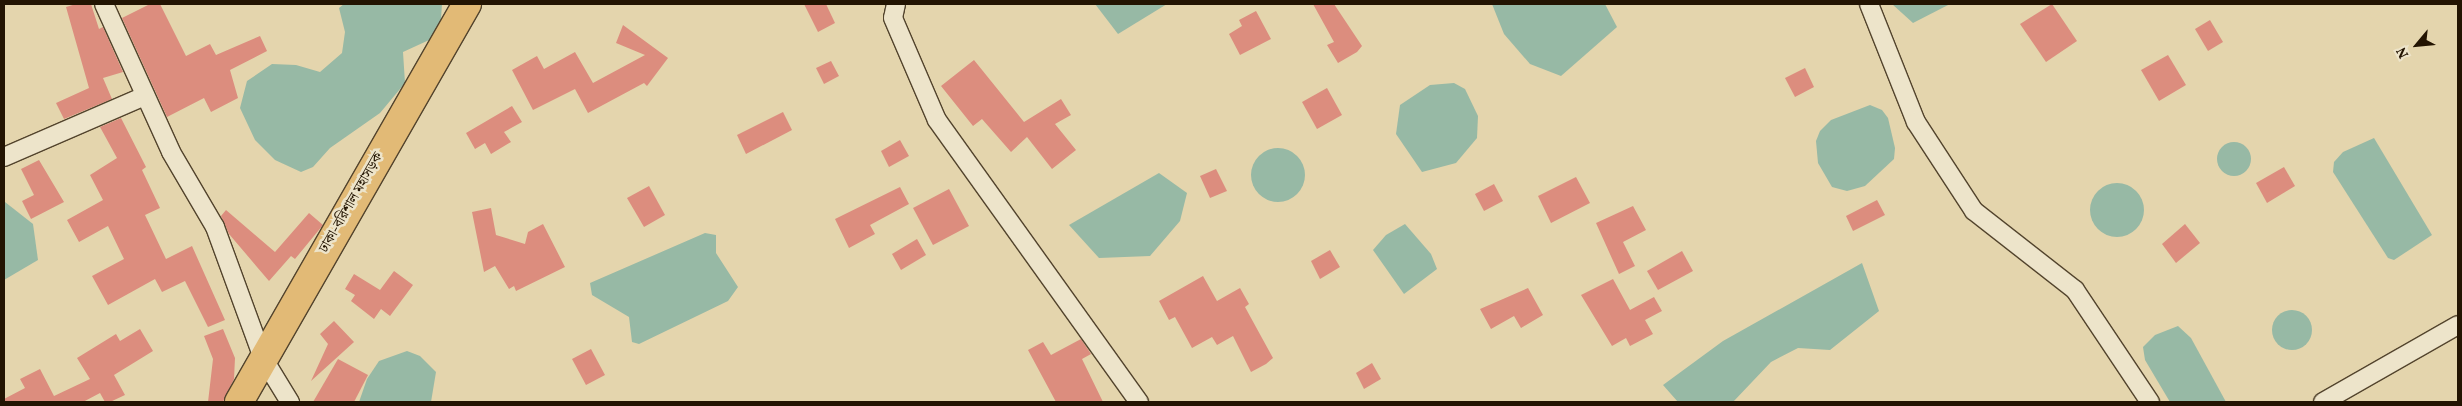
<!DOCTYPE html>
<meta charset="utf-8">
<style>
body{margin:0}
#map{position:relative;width:2462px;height:406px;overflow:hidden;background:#e4d5ad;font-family:Vollkorn,"Noto Serif Bengali",serif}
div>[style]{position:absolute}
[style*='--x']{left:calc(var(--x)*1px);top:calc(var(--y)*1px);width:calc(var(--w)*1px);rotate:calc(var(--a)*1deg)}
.water>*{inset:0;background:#97b9a5}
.round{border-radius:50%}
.building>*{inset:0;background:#dc8d7e}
.roads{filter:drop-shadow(1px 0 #53442d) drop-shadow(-1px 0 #53442d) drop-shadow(0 1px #53442d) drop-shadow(0 -1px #53442d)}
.minor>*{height:18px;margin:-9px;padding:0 9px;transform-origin:9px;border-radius:9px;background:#ede4ca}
.trunk>*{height:28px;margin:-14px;padding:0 14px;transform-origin:14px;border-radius:14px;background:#e2ba76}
span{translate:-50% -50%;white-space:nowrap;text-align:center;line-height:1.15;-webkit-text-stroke:5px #ede4ca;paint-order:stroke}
.street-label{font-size:14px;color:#231402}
.frame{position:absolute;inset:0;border:5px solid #231402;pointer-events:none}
.north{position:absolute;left:2392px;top:20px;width:50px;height:50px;-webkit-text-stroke:4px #ede4ca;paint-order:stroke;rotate:242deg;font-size:14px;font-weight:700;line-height:20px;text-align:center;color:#231402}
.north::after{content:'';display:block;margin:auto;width:18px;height:22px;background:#231402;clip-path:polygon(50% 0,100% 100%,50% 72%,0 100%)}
</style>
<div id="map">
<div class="water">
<i style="clip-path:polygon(344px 4px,442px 4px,440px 35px,403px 52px,405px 83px,380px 113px,330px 148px,313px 167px,301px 172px,275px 160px,255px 140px,240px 108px,247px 81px,272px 64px,296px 65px,320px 72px,342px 53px,345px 32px,339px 8px)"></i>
<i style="clip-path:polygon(1095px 4px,1167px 4px,1118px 34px)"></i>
<i style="clip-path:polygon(1492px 4px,1605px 4px,1617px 27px,1561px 76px,1530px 64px,1504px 34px)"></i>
<i style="clip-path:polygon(1892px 4px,1950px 4px,1913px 23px)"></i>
<i style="clip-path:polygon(1454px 83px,1465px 89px,1478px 116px,1477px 138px,1456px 163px,1422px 172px,1396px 134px,1400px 105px,1430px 85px)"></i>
<i style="clip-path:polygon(1870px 105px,1882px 110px,1888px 118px,1895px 148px,1894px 159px,1865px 186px,1847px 191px,1832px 187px,1818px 163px,1816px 141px,1820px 131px,1831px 120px)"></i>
<i style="clip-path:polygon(2374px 138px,2432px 235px,2394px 260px,2388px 258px,2333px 172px,2334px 162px,2343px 152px)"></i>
<i class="round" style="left:2217px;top:142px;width:34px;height:34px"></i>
<i class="round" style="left:1251px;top:148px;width:54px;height:54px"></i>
<i style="clip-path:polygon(1159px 173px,1187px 193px,1180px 221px,1150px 256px,1099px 258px,1069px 225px)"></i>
<i class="round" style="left:2090px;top:183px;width:54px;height:54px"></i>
<i style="clip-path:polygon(5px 202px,33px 224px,38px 260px,4px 280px)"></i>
<i style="clip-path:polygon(1405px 224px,1431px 254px,1437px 269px,1404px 294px,1373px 250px,1386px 235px)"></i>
<i style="clip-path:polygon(705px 233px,716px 235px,716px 253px,738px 287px,728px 301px,639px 344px,632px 342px,629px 317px,592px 295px,590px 283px)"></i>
<i style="clip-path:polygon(1862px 263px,1879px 311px,1830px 350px,1798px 348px,1771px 362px,1733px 402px,1678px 402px,1663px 385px,1723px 341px)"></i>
<i class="round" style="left:2272px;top:310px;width:40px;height:40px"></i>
<i style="clip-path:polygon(2178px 326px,2191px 338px,2226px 402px,2170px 402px,2145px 360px,2143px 347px,2155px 335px)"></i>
<i style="clip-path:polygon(407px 351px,420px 356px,436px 372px,431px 402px,359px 402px,367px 379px,379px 361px)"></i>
</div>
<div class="building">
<i style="clip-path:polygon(76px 4px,91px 4px,99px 29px,103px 27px,123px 72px,103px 78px,112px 99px,64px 119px,56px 103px,89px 88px,66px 7px)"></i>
<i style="clip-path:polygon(150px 4px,160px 4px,186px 56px,210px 44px,216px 55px,260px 36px,267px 51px,230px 70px,238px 98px,211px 112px,204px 98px,167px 117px,122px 18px)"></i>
<i style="clip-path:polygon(804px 4px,826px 4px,835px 23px,818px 32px)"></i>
<i style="clip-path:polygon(1313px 4px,1334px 4px,1362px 46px,1357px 52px,1338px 63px,1327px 45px,1334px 42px)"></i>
<i style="clip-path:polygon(2052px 4px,2077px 41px,2046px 62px,2020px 24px)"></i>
<i style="clip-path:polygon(1256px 11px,1271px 39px,1240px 55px,1229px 34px,1242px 26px,1239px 20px)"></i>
<i style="clip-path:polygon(2210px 20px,2223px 42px,2208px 51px,2195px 29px)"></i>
<i style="clip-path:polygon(623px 25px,668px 58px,647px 86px,644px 83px,588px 113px,575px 89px,533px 110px,512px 70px,537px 56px,544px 69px,575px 52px,593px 83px,645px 55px,616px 43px)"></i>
<i style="clip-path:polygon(2168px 55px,2186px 85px,2159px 101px,2141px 70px)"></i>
<i style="clip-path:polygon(974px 60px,1024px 122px,1061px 99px,1071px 115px,1055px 124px,1076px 150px,1052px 169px,1027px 137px,1011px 152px,982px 119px,973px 126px,941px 86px)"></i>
<i style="clip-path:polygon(831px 61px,839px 76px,824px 84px,816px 68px)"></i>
<i style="clip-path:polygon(1805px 68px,1814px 87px,1795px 97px,1785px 78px)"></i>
<i style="clip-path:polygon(1327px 88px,1342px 115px,1317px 129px,1302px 102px)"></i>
<i style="clip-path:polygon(512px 106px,522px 122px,504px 132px,511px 142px,491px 154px,485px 143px,475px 149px,466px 133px)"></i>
<i style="clip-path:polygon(783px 112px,792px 130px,746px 154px,737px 135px)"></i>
<i style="clip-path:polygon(121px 118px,146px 167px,142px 170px,160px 208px,145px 215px,166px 259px,192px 246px,225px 320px,208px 327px,185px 281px,162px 292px,155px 279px,108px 305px,92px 276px,124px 259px,108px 226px,79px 242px,67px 220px,103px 200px,90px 175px,117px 158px,100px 127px)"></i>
<i style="clip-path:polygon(900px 140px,909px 156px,889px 167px,881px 151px)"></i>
<i style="clip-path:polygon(39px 160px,64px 202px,31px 219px,22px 201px,34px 195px,21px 169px)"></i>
<i style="clip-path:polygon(2284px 167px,2295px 186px,2267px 203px,2256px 183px)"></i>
<i style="clip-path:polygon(1216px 169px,1227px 191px,1210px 198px,1200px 176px)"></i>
<i style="clip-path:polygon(1576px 177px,1590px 203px,1551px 223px,1538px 196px)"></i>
<i style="clip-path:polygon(1494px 184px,1503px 201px,1484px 211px,1475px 194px)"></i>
<i style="clip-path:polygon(649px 186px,665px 215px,644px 227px,627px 198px)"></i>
<i style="clip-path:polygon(900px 187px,909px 204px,870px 225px,875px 234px,849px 248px,835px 219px)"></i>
<i style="clip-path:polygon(949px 189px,969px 226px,933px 245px,913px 208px)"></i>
<i style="clip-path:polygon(1877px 200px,1885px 215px,1853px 231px,1846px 216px)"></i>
<i style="clip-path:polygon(1633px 206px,1646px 230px,1623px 242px,1635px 266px,1619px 274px,1596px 223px)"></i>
<i style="clip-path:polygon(491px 208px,496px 235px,525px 244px,528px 232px,543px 224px,565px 267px,516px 291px,514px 286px,509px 289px,495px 266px,484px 272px,472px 212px)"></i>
<i style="clip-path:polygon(226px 210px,275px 252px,309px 213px,323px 225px,295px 259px,291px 256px,269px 281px,229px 234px,221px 216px)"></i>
<i style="clip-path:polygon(2185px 224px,2200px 243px,2176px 263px,2162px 244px)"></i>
<i style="clip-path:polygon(917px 239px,926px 255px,901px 270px,892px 254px)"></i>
<i style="clip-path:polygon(1330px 250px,1340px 267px,1320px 279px,1311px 261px)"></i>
<i style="clip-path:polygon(1682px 251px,1693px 271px,1658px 290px,1647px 271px)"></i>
<i style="clip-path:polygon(394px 271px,413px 285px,390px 316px,381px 309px,374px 319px,351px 301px,355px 295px,345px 289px,354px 274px,380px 290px)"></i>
<i style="clip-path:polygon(1203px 276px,1217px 301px,1240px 288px,1249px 304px,1245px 307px,1273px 358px,1266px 364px,1251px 372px,1233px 336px,1217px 345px,1212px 337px,1192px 348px,1175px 317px,1169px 320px,1159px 301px)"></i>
<i style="clip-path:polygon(1613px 279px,1630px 310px,1654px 297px,1662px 311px,1645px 320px,1653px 334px,1630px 346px,1626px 338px,1612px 346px,1581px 295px)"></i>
<i style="clip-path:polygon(1528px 288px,1543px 315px,1521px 328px,1514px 316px,1491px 329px,1480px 309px)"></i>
<i style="clip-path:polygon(334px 321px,354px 342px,311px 381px,328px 344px,320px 334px)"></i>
<i style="clip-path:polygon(140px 329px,153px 351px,114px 375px,125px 395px,110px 402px,105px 402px,100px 393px,83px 402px,4px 402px,4px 399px,25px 388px,20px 379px,40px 369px,54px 396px,90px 379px,77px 358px,116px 334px,120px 341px)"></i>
<i style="clip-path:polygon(223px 329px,235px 358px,234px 379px,223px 402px,208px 402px,213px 359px,204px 336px)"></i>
<i style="clip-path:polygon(1081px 339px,1091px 354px,1082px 359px,1103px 402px,1056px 402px,1028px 350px,1043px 342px,1051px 355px)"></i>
<i style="clip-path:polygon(591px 349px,605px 375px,586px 385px,572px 359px)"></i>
<i style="clip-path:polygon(338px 359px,368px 375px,354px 402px,313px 402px)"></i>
<i style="clip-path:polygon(1372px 363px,1381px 379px,1364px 389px,1356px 373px)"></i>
</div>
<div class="roads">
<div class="minor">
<i style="--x:104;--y:4;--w:162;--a:65.6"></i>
<i style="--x:171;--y:152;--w:87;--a:59.6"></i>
<i style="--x:215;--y:227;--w:140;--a:69.9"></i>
<i style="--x:263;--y:358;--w:52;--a:58.5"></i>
<i style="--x:896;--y:4;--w:14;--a:102"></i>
<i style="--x:893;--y:18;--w:111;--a:66.7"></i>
<i style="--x:937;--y:120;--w:347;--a:54.4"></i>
<i style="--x:1869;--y:4;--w:127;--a:68.3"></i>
<i style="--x:1916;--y:122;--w:106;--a:56.9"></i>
<i style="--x:1974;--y:211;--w:128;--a:38"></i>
<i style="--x:2075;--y:290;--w:135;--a:56.2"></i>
<i style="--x:4;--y:157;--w:154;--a:-23.4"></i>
<i style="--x:2323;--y:402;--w:155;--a:-29.7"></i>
</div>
<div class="trunk">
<i style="--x:239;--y:402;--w:459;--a:-60.2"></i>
</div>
</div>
<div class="street-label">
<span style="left:352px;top:203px;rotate:-60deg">ঢাকা-বরিশাল মহাসড়ক</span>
</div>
<div class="frame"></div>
<div class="north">N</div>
</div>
